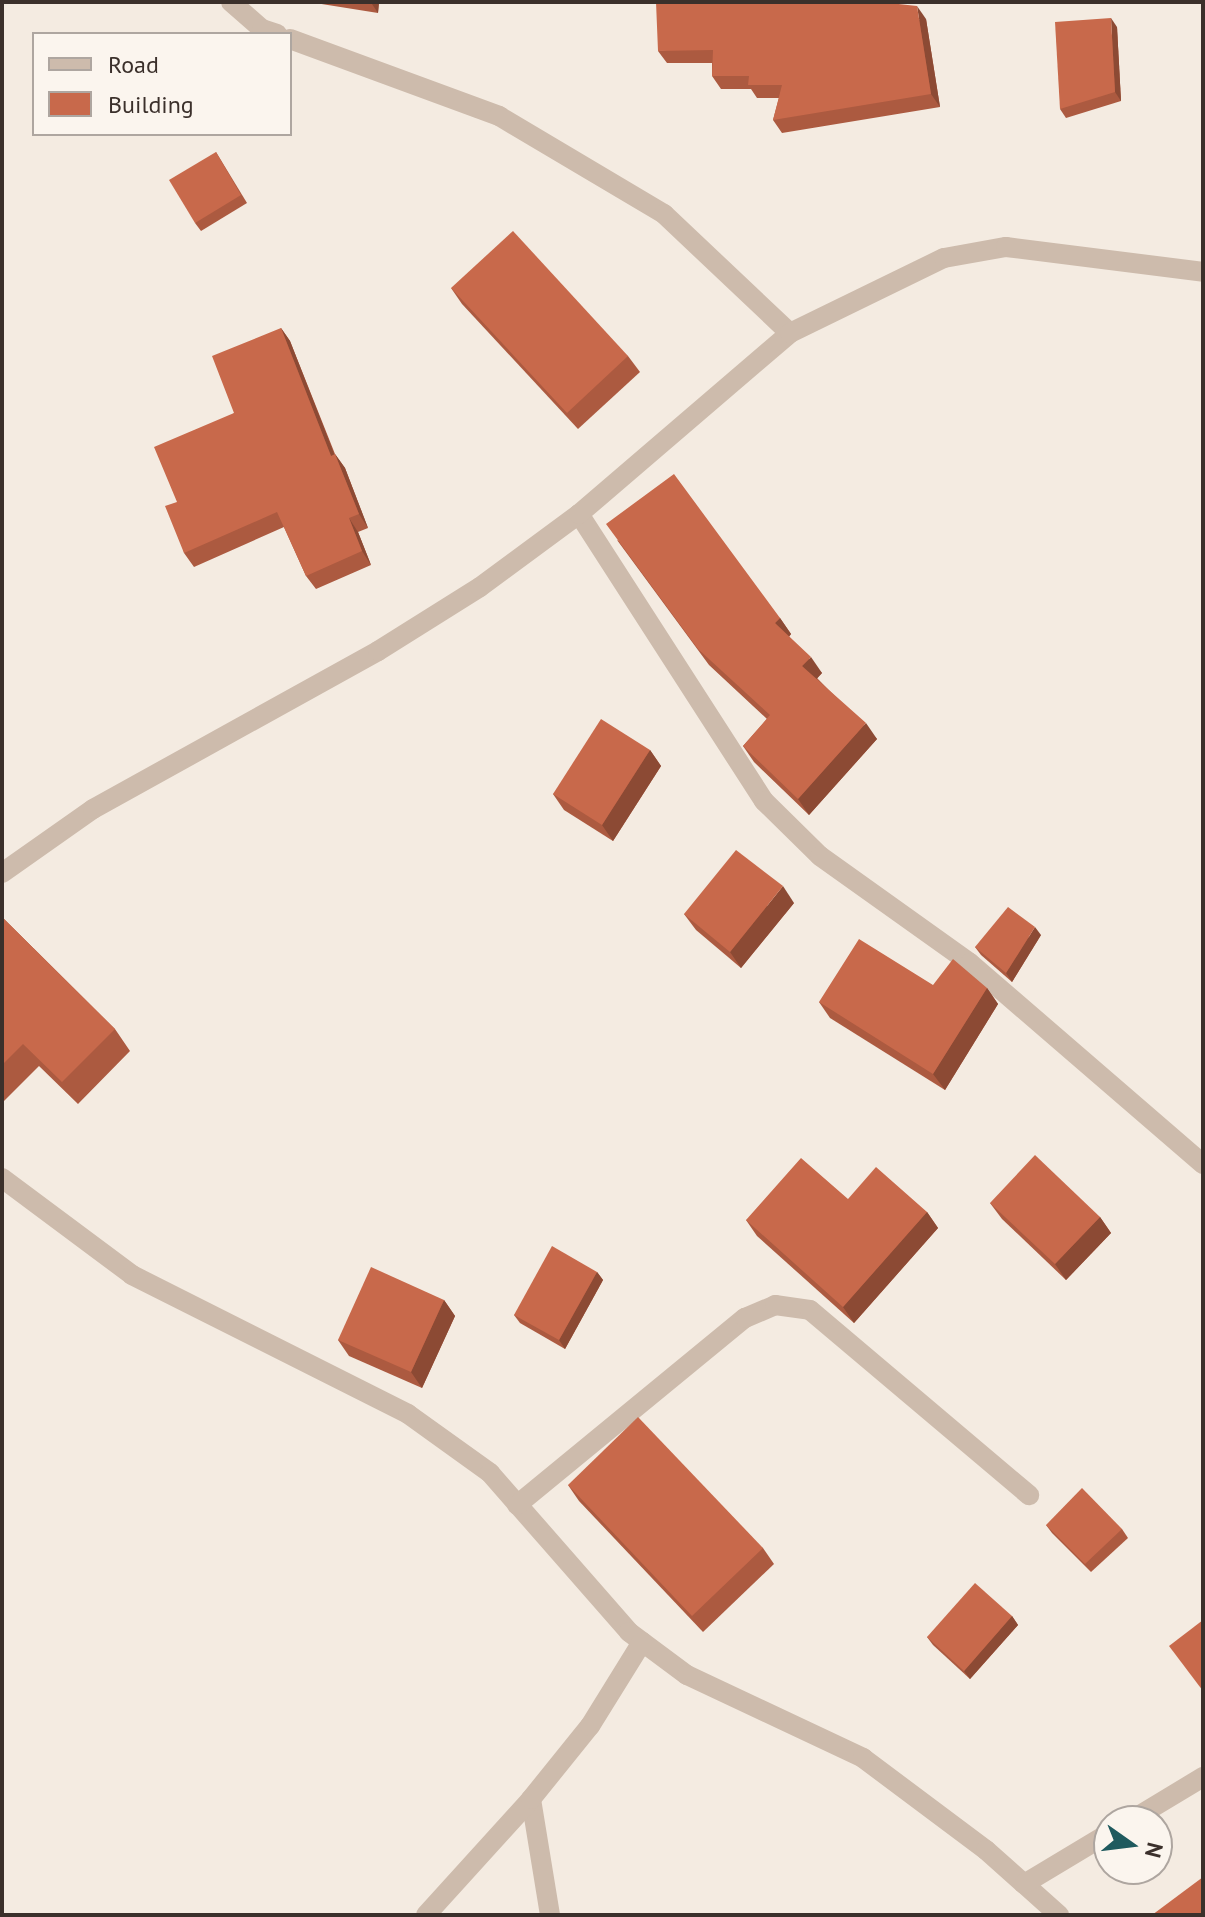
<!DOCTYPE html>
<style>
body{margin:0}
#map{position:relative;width:1205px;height:1917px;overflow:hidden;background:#f4ebe1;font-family:"PT Sans",sans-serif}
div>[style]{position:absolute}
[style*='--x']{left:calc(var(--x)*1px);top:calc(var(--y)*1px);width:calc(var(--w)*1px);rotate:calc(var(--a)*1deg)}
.minor>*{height:20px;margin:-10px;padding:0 10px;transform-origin:10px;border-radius:10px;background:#cdbbac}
.wall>*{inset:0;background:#ac5a40}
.shaded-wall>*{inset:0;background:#8c4a34}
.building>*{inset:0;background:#c8694b}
span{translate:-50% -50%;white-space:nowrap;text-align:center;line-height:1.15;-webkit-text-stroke:8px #fbf5ee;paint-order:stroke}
.frame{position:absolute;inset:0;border:4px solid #3b302b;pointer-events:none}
.legend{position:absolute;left:32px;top:32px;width:260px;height:104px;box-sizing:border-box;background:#fbf5ee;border:2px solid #aea6a0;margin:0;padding:10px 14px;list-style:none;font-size:24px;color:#3b302b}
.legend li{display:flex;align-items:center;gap:16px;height:40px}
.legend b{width:40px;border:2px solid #aea6a0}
.north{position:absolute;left:1093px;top:1805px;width:80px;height:80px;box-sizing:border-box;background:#fbf5ee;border:2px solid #aea6a0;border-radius:50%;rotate:104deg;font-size:22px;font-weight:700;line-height:32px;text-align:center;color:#3b302b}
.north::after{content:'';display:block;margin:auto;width:28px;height:36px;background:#1f5a5e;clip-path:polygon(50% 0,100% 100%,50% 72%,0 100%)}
</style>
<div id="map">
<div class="minor">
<i style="--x:231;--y:2;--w:41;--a:41.1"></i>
<i style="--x:262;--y:29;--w:16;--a:18"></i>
<i style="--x:290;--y:39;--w:223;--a:20.2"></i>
<i style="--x:499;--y:116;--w:192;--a:30.7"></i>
<i style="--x:664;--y:214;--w:173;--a:43.4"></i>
<i style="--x:579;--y:514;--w:341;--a:57.2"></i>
<i style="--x:764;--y:801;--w:78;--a:44.5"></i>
<i style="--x:820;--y:856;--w:184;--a:35.5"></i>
<i style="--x:970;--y:963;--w:308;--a:40.8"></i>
<i style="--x:2;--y:873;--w:111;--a:-35.1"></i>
<i style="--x:93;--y:809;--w:326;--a:-29"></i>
<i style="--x:378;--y:651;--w:120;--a:-32.1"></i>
<i style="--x:480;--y:587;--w:123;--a:-36.4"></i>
<i style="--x:579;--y:514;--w:278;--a:-40.6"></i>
<i style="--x:790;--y:333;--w:171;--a:-26"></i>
<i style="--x:944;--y:258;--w:63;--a:-10.1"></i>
<i style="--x:1006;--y:247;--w:199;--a:7.2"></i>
<i style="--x:2;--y:1178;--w:162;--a:36.7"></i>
<i style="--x:132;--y:1275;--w:309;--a:26.7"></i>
<i style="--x:408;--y:1414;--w:101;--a:35.7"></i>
<i style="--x:490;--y:1473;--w:211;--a:48.8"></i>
<i style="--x:629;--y:1632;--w:72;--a:36.6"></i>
<i style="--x:687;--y:1675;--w:195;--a:25.2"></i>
<i style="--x:863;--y:1758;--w:154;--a:36.8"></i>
<i style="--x:986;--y:1850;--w:98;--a:41.7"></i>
<i style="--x:517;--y:1505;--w:295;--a:-39.4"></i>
<i style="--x:745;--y:1318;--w:33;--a:-23"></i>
<i style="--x:775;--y:1305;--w:35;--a:8"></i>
<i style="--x:810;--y:1310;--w:287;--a:40.2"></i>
<i style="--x:531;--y:1799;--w:118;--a:80.7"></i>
<i style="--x:1130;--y:1821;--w:85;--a:-31.1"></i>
<i style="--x:1024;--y:1884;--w:99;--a:-31"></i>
<i style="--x:426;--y:1915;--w:156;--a:-47.8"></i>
<i style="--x:531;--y:1799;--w:94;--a:-51.1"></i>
<i style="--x:590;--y:1726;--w:99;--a:-58.2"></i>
</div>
<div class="wall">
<i style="clip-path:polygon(309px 2px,379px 2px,378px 13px)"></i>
<i style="clip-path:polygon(926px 19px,940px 107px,782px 133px,773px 120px,779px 98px,757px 98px,751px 89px,721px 89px,712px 76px,712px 63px,667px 63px,658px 51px)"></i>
<i style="clip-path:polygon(1117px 27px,1121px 101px,1066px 118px,1060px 109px)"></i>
<i style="clip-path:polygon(216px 152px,247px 203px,201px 231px,195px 223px)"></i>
<i style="clip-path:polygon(451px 288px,628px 356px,640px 372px,578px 429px,462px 304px)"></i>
<i style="clip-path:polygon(281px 328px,290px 341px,335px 454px,345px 468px,368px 528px,358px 532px,371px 565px,316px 589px,306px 576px,284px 527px,194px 567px,184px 553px,177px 502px,234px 413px)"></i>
<i style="clip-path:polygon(617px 540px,780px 618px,791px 634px,789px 637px,822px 673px,817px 678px,877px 739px,809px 815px,754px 762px,743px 746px,767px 719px,709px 665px)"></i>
<i style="clip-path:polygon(650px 750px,661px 766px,613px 841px,564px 810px,553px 794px)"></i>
<i style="clip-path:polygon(794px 903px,741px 968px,696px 930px,684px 914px)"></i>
<i style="clip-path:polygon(2px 917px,115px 1029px,130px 1051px,78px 1104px,39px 1066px,2px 1103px)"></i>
<i style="clip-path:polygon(1041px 935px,1012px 982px,981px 955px,975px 947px)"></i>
<i style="clip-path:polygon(987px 988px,998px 1004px,945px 1090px,830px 1018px,819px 1002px)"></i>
<i style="clip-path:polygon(848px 1199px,927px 1212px,938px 1228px,854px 1323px,757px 1236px,746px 1220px)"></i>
<i style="clip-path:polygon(990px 1203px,1100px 1217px,1111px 1233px,1066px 1280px,1002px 1219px)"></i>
<i style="clip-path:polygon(597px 1272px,603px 1280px,565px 1349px,520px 1323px,514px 1315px)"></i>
<i style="clip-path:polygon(444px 1300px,455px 1316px,422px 1388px,349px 1356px,338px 1340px)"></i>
<i style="clip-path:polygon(568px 1485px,763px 1548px,774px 1564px,703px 1632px,579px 1501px)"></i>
<i style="clip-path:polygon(1046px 1525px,1122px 1529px,1128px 1538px,1091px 1572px,1052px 1533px)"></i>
<i style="clip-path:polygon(1012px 1616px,1018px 1625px,970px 1679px,933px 1645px,927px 1637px)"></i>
</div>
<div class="shaded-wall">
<i style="clip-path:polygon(372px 2px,379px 2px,378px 13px,372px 4px)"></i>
<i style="clip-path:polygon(917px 6px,926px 19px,940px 107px,931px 94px)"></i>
<i style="clip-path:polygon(1111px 18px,1117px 27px,1121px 101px,1115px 92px)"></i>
<i style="clip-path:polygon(281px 328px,290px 341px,340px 469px,331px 456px)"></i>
<i style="clip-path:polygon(335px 454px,345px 468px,368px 528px,359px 514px)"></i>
<i style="clip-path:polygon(349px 518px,358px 532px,371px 565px,362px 551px)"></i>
<i style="clip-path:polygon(780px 618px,791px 634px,786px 640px,775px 623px)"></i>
<i style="clip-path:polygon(811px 657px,822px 673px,814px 682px,802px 666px)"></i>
<i style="clip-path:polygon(866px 723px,877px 739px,809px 815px,798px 799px)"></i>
<i style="clip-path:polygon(650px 750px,661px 766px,613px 841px,602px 825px)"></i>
<i style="clip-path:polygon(783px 886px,794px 903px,741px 968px,730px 952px)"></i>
<i style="clip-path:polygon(1035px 927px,1041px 935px,1012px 982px,1006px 973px)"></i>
<i style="clip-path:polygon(987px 988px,998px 1004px,945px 1090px,933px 1074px)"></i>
<i style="clip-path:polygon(927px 1212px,938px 1228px,854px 1323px,843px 1307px)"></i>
<i style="clip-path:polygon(1100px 1217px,1111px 1233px,1066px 1280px,1055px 1264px)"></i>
<i style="clip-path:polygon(597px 1272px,603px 1280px,565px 1349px,559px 1340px)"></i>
<i style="clip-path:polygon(444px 1300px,455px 1316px,422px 1388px,411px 1372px)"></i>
<i style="clip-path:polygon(1012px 1616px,1018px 1625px,970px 1679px,964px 1671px)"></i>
</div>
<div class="building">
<i style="clip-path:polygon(656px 2px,880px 2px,917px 6px,931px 94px,773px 120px,782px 85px,748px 85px,749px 76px,712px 76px,713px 50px,658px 51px)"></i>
<i style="clip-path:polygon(1111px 18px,1115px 92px,1060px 109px,1055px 22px)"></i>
<i style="clip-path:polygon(216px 152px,241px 195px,195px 223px,169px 180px)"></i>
<i style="clip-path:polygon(513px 231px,628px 356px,567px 413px,451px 288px)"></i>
<i style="clip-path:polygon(281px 328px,331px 456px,335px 454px,359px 514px,349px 518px,362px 551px,306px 576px,277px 512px,184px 553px,165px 506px,177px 502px,154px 447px,234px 413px,212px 356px)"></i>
<i style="clip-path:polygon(674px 474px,780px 618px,775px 623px,811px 657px,802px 666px,866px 723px,798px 799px,743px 746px,770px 715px,698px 649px,606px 524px)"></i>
<i style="clip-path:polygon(601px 719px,650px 750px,602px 825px,553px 794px)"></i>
<i style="clip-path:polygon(736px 850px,783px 886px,730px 952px,684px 914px)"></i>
<i style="clip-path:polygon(1008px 907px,1035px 927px,1006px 973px,975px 947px)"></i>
<i style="clip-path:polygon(2px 917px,115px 1029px,62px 1082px,23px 1044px,2px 1065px)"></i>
<i style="clip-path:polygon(859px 939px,933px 985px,953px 959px,987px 988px,933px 1074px,819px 1002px)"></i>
<i style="clip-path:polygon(1035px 1155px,1100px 1217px,1055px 1264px,990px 1203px)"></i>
<i style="clip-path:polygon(801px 1158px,848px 1199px,876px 1167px,927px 1212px,843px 1307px,746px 1220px)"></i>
<i style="clip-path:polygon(552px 1246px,597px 1272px,559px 1340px,514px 1315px)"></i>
<i style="clip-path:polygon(371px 1267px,444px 1300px,411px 1372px,338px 1340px)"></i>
<i style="clip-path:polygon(638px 1417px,763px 1548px,692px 1616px,568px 1485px)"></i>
<i style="clip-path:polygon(1082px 1488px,1122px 1529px,1085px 1564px,1046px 1525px)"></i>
<i style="clip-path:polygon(975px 1583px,1012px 1616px,964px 1671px,927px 1637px)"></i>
<i style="clip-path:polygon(1203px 1620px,1203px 1691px,1169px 1646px)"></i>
<i style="clip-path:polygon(1203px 1877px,1203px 1915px,1152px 1915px)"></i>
</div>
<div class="frame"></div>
<ul class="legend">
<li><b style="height:10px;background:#cdbbac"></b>Road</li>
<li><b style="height:22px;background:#c8694b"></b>Building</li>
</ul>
<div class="north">N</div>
</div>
